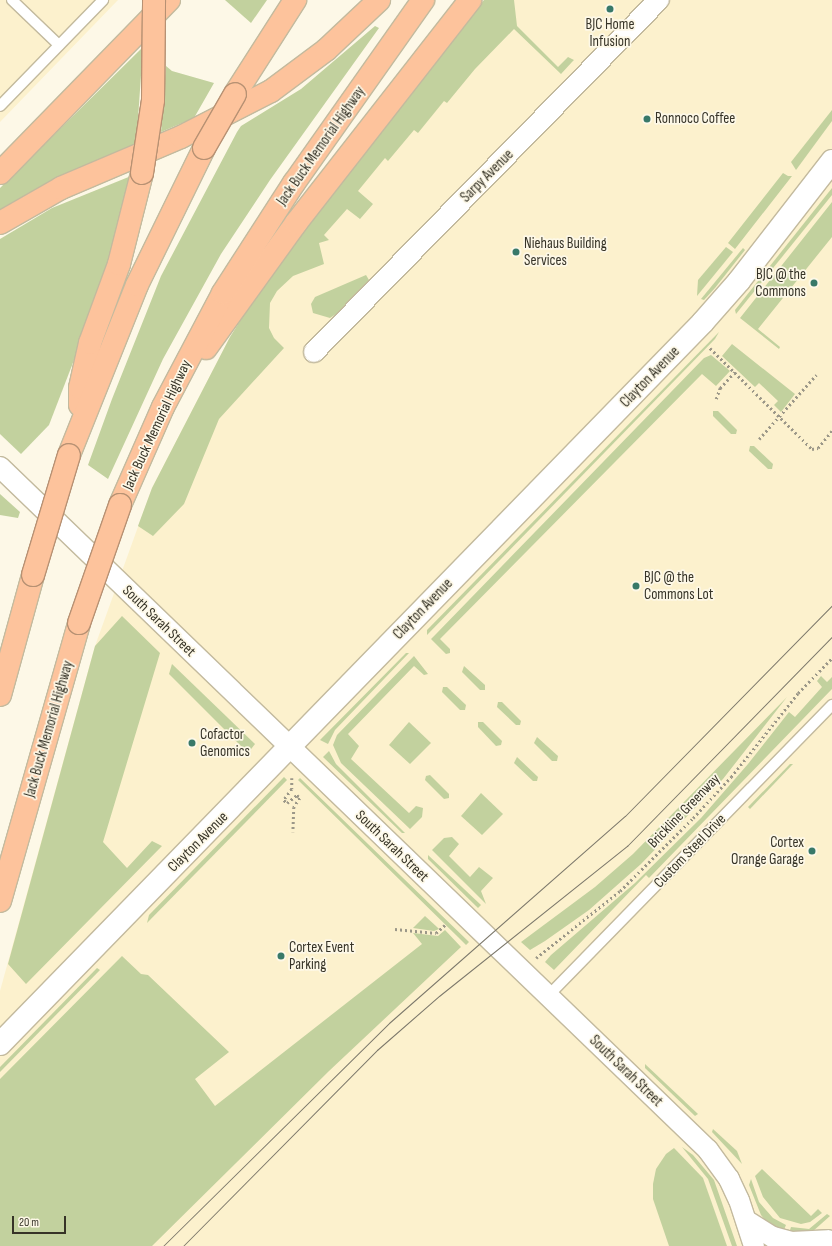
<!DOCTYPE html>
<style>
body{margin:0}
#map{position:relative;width:832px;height:1246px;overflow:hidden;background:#fdf8e7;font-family:"Sofia Sans Condensed",sans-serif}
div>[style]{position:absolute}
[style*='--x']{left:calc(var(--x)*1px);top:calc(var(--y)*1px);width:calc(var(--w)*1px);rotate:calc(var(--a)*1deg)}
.built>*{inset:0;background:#fcf1cd}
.green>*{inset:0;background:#c2d19e}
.path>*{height:2.5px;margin-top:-1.25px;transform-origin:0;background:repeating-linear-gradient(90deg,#9b9788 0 2px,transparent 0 5px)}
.roads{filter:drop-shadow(1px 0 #c3ba9e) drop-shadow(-1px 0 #c3ba9e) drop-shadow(0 1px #c3ba9e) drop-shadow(0 -1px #c3ba9e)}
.service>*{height:10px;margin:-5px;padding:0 5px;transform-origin:5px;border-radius:5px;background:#fff}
.minor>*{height:20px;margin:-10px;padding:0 10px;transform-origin:10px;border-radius:10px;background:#fff}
.tertiary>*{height:22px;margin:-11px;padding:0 11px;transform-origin:11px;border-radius:11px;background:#fff}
.motorway>*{height:22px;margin:-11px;padding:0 11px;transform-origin:11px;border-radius:11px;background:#fdc39c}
.tram>*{height:1px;margin:-0.5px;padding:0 0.5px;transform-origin:0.5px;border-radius:0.5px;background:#7c786b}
.bridges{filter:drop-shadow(1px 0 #b79173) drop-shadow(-1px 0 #b79173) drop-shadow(0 1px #b79173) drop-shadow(0 -1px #b79173)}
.motorway-bridge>*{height:22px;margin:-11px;padding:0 11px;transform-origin:11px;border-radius:11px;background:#fdc39c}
.dots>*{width:11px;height:11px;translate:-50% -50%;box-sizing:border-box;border:2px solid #fdf8e7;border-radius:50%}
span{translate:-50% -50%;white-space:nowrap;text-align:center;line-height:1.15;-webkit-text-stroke:3.5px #fdf8e7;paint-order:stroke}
.poi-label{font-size:15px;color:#363327}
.left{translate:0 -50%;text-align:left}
.right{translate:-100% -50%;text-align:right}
.street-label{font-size:15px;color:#363327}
.scale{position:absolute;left:12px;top:1216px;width:54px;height:18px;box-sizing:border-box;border:2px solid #363327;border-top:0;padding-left:5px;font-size:12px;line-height:14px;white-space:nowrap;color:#363327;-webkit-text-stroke:3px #fdf8e7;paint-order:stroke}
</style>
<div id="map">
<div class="built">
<i style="clip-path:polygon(0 0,118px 0,0 122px)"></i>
<i style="clip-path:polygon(484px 0,832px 0,832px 1246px,0 1246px,0 991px,95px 646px,152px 488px,230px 337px)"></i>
</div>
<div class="green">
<i style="clip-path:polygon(225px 0,267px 0,251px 23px)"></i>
<i style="clip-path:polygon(484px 0,514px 0,517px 26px,558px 67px,568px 57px,574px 60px,572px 62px,561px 74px,514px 29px,475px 69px,447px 103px,444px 101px,418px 133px,414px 130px,388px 161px,385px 158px,358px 191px,373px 204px,360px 219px,347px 209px,324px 235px,329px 240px,319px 243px,324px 264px,293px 276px,277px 291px,270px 303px,269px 328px,274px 338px,284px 348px,219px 419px,184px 504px,153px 536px,138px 526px,152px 488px,230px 337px,260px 289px,298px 238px)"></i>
<i style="clip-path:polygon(375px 26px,379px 28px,270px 180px,221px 254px,163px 359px,108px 479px,88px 465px,112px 399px,161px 276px,237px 132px,241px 126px,301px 89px)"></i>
<i style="clip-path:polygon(143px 47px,136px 147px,50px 181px,0 212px,0 188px)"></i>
<i style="clip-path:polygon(166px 66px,172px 71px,214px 83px,194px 118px,161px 132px)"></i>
<i style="clip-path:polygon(832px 110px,832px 121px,796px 170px,791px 162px)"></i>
<i style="clip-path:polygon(783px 173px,788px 176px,792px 176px,735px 249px,728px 243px)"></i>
<i style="clip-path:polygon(131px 176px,121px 224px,96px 303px,49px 425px,21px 454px,0 434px,0 239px,52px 208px)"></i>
<i style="clip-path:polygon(832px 188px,832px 195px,736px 314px,735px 310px)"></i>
<i style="clip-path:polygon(832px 202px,832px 237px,758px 329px,780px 347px,779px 349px,740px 318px)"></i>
<i style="clip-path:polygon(726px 247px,733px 252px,697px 296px,698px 280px)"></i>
<i style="clip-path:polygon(743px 248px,745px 250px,715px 288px,704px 300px,701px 299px)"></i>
<i style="clip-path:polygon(366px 275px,369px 280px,336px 314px,330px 318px,313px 313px,311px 304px,315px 297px)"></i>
<i style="clip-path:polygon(719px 332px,715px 339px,427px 635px,427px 630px)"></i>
<i style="clip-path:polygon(732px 344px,795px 394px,781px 412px,774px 405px,778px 401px,759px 383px,755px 387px,722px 356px)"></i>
<i style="clip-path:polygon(711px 355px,730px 371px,716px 386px,702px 374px,440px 639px,450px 649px,450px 653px,446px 654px,431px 639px,436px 634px,704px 358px)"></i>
<i style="clip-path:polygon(713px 411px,718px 411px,737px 430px,736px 434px,731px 434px,713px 416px)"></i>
<i style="clip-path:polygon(750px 446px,754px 446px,773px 464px,772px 469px,768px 469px,749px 451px)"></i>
<i style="clip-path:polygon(0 494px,20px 512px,18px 518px,0 515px)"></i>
<i style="clip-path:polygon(122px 616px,160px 653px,103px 842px,127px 868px,152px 841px,162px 846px,26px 984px,8px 964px,95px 646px)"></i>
<i style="clip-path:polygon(406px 653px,409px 653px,335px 730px,328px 744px,320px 740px)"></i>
<i style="clip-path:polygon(414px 656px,428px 674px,424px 675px,414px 666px,348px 734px,359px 746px,351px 759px,409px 813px,416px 806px,423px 808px,422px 817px,410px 829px,341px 763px,333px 745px,337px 735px)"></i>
<i style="clip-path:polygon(172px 664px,255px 744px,248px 753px,169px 674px)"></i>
<i style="clip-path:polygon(464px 666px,485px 685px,485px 690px,480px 690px,462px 672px)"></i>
<i style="clip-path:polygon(821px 676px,827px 682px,832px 677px,832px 689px,649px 878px,646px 875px,554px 970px,545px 962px,551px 955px,635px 883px,701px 818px,748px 764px,789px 712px,795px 717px,822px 687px,817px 681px)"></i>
<i style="clip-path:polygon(443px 687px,447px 687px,466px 705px,465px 710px,460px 710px,442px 692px)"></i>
<i style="clip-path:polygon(787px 697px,723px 779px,641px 864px,589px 910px,545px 941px,530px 950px,521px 942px,595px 887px,633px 854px)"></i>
<i style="clip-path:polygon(498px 702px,502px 702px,521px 721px,520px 725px,516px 725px,497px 707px)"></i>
<i style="clip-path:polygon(409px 722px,431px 743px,410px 764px,389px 745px)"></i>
<i style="clip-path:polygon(478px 722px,483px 722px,502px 741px,501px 745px,496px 746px,478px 727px)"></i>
<i style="clip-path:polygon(537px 737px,558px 756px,557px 761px,552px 761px,534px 743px)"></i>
<i style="clip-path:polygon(329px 751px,336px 764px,405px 833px,402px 833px,323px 757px)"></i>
<i style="clip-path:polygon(517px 757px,538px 777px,537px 781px,533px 781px,514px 763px)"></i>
<i style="clip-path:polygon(790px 764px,793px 764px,750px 809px,748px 807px)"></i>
<i style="clip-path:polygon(430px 775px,449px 794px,449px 798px,444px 799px,425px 780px,426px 776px)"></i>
<i style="clip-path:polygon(284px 777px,287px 780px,147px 923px,149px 915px)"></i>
<i style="clip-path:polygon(300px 778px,469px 942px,466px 945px,458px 937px,298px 780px)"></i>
<i style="clip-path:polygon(481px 793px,503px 814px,482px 835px,461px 816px)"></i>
<i style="clip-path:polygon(452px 837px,459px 844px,449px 856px,470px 877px,479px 867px,493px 878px,481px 891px,486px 904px,432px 850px,444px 838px)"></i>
<i style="clip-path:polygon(428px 855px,481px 905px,478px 908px,428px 859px)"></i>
<i style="clip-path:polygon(425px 916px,437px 927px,439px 929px,434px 931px,413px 928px)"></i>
<i style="clip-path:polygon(445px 930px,461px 947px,329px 1071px,152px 1246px,0 1246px,0 1079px,122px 956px,141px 974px,148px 975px,229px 1052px,195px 1079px,215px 1106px,422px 944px,413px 933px,438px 936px)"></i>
<i style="clip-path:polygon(97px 968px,100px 970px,0 1072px,0 1067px)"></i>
<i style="clip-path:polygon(645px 1064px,698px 1114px,695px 1116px,645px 1068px)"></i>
<i style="clip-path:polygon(713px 1129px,737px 1151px,742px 1164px,712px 1132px)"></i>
<i style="clip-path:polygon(682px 1147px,693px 1155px,714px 1180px,737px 1246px,732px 1246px,708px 1179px)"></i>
<i style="clip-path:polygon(674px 1148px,703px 1178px,727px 1246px,669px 1246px,653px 1199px,653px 1184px,656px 1169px,666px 1154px)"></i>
<i style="clip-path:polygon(762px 1169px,811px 1216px,818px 1209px,822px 1213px,810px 1222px,801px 1224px,780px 1218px,763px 1197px,755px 1176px)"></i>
<i style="clip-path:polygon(751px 1179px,759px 1202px,773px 1218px,786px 1225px,783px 1232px,768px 1224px,761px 1215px,749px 1185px)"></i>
<i style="clip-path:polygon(827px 1214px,830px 1216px,812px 1232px,789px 1233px,791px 1227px,809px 1229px)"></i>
</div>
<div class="path">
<i style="--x:710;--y:348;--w:144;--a:44.7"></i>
<i style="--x:812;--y:449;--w:6;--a:-9"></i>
<i style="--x:818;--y:448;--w:22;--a:-51"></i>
<i style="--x:716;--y:399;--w:12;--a:-70"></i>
<i style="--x:720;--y:388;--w:22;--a:-47"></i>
<i style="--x:759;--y:439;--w:86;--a:-48.3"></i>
<i style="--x:292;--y:778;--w:11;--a:90"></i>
<i style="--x:292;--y:789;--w:14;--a:126"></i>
<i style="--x:284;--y:800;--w:4;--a:45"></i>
<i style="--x:287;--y:803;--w:13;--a:-39"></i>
<i style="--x:297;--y:795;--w:4;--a:45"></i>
<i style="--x:300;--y:798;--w:11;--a:124"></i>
<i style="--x:294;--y:807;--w:25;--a:92"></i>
<i style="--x:395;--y:929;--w:41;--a:5.6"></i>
<i style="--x:436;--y:933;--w:12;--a:-42"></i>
<i style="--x:536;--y:958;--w:107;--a:-38.6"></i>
<i style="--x:620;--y:891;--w:103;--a:-45"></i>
<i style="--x:693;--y:818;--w:56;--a:-47.2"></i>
<i style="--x:731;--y:777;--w:107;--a:-51.4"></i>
<i style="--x:798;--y:693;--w:49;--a:-45.8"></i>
</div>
<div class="roads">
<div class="service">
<i style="--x:12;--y:0;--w:65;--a:43.8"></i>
<i style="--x:0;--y:106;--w:148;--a:-45.8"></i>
<i style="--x:548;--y:996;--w:407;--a:-45.7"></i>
</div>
<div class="minor">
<i style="--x:314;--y:352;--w:493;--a:-45.6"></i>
<i style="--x:0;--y:467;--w:984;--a:43.97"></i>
<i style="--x:708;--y:1150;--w:36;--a:54"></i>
<i style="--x:729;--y:1179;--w:23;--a:65"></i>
<i style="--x:739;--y:1200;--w:48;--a:71.9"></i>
<i style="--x:747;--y:1221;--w:31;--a:32"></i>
<i style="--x:773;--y:1237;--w:20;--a:15"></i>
<i style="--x:792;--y:1242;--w:36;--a:-3"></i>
</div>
<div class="tertiary">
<i style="--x:0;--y:1044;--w:1008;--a:-45.76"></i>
<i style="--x:703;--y:322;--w:55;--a:-48.7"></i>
<i style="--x:739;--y:281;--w:152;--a:-52.2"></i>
</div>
<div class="motorway">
<i style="--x:235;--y:94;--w:112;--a:-57.4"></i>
<i style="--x:0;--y:173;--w:242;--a:-45.7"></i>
<i style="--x:0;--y:223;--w:70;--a:-29.8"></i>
<i style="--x:61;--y:188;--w:130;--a:-23"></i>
<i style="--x:181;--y:137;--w:101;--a:-27.1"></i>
<i style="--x:271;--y:91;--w:69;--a:-36.7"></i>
<i style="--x:326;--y:50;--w:73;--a:-43.3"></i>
<i style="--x:206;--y:348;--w:154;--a:-54.2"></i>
<i style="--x:296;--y:223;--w:283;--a:-52"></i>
<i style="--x:80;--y:405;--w:17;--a:-90"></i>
<i style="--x:80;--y:388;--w:46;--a:-77.5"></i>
<i style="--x:90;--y:343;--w:84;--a:-69.8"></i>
<i style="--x:119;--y:264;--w:94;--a:-75.8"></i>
<i style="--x:69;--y:455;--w:183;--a:-68.2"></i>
<i style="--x:137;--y:285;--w:153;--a:-63.9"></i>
<i style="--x:120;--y:505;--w:107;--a:-66.3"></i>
<i style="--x:163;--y:407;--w:129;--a:-62.2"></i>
<i style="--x:223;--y:293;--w:131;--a:-57.2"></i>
<i style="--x:294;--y:183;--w:224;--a:-54.8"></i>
<i style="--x:0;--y:695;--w:124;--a:-74.6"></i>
<i style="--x:0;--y:901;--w:289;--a:-74.1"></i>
</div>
</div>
<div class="tram">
<i style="--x:163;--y:1246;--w:317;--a:-44.6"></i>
<i style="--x:389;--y:1023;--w:314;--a:-41.3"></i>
<i style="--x:625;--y:816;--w:296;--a:-45.5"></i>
<i style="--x:183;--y:1246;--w:276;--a:-45.3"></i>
<i style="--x:377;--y:1050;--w:82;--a:-41.1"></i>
<i style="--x:439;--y:996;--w:241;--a:-38.6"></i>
<i style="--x:627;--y:846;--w:293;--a:-45.6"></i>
</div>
<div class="bridges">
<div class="motorway-bridge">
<i style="--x:204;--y:148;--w:62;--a:-60.1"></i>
<i style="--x:142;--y:173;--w:74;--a:-81.4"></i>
<i style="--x:153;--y:100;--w:100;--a:-89.4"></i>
<i style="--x:33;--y:575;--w:125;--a:-73.3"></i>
<i style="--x:79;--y:623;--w:125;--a:-70.8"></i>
</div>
</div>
<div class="dots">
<i style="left:610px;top:9px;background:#387969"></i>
<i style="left:647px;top:119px;background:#387969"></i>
<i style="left:516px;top:252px;background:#387969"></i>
<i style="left:814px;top:283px;background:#387969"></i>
<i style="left:636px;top:586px;background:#387969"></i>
<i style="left:192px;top:743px;background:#387969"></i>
<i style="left:812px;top:851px;background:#387969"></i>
<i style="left:281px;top:956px;background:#387969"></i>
</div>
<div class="poi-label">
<span style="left:610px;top:33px">BJC Home<br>Infusion</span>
<span class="left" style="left:655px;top:119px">Ronnoco Coffee</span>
<span class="left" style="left:524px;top:252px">Niehaus Building<br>Services</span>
<span class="right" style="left:806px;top:283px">BJC @ the<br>Commons</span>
<span class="left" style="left:644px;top:586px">BJC @ the<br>Commons Lot</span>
<span class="left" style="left:200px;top:743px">Cofactor<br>Genomics</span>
<span class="right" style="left:804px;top:851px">Cortex<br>Orange Garage</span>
<span class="left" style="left:289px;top:956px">Cortex Event<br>Parking</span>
</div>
<div class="street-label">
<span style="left:321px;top:146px;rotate:-55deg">Jack Buck Memorial Highway</span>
<span style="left:487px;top:176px;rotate:-45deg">Sarpy Avenue</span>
<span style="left:650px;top:377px;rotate:-46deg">Clayton Avenue</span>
<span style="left:157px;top:425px;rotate:-65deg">Jack Buck Memorial Highway</span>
<span style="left:423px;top:609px;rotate:-46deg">Clayton Avenue</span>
<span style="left:159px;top:621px;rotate:44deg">South Sarah Street</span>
<span style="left:49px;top:729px;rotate:-74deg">Jack Buck Memorial Highway</span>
<span style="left:684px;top:811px;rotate:-46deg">Brickline Greenway</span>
<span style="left:198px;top:842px;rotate:-45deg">Clayton Avenue</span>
<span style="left:392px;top:846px;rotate:44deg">South Sarah Street</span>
<span style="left:690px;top:851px;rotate:-46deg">Custom Steel Drive</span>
<span style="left:626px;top:1071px;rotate:44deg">South Sarah Street</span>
</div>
<div class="scale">20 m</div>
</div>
